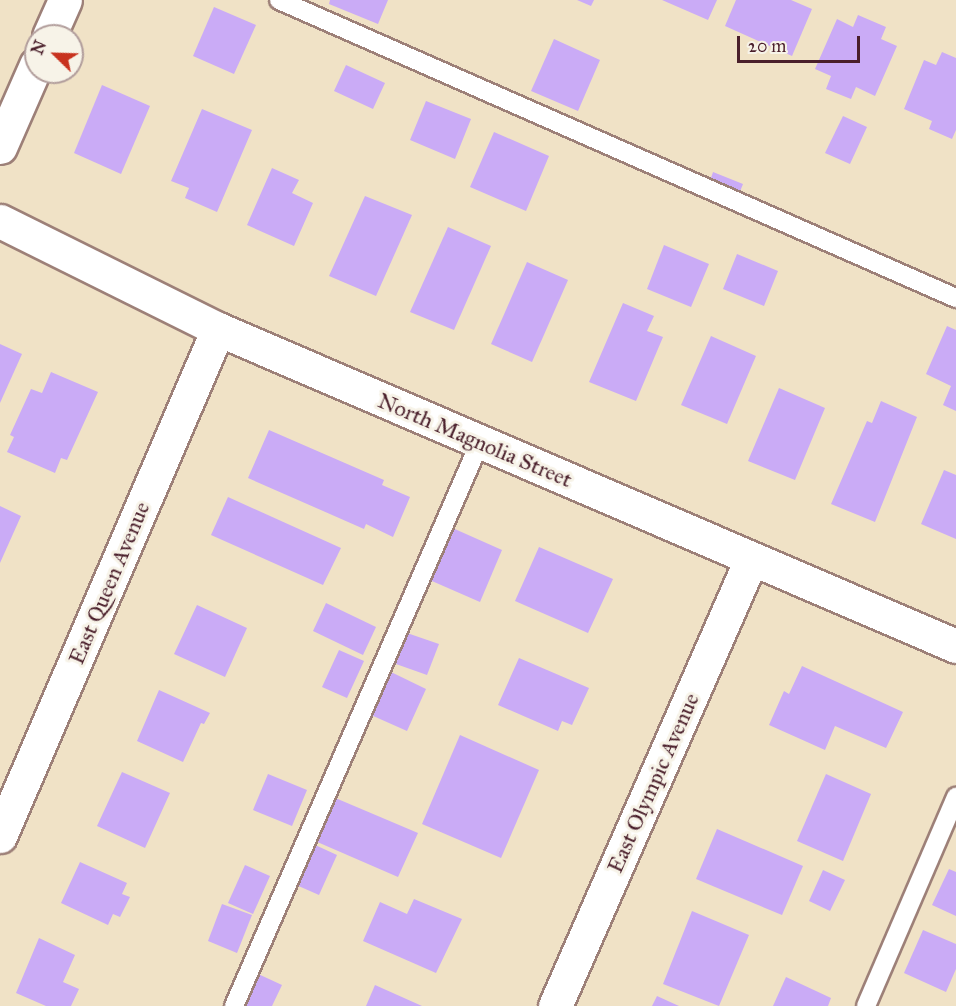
<!DOCTYPE html>
<style>
body{margin:0}
#map{position:relative;width:956px;height:1006px;overflow:hidden;background:#f0e2c6;font-family:"IM FELL Great Primer",serif}
div>[style]{position:absolute}
[style*='--x']{left:calc(var(--x)*1px);top:calc(var(--y)*1px);width:calc(var(--w)*1px);rotate:calc(var(--a)*1deg)}
.building>*{inset:0;background:#caabf6}
.roads{filter:drop-shadow(2px 0 #9d8078) drop-shadow(-2px 0 #9d8078) drop-shadow(0 2px #9d8078) drop-shadow(0 -2px #9d8078)}
.service>*{height:18px;margin:-9px;padding:0 9px;transform-origin:9px;border-radius:9px;background:#fff}
.minor>*{height:33px;margin:-16.5px;padding:0 16.5px;transform-origin:16.5px;border-radius:16.5px;background:#fff}
span{translate:-50% -50%;white-space:nowrap;text-align:center;line-height:1.15;-webkit-text-stroke:6px #f7f3e8;paint-order:stroke}
.street-label{font-size:22px;color:#4a1f2b}
.north{position:absolute;left:24px;top:24px;width:60px;height:60px;box-sizing:border-box;background:#f7f3e8;border:2px solid #b29e9c;border-radius:50%;rotate:293deg;font-size:16px;font-weight:700;line-height:24px;text-align:center;color:#4a1f2b}
.north::after{content:'';display:block;margin:auto;width:21px;height:27px;background:#c8321e;clip-path:polygon(50% 0,100% 100%,50% 72%,0 100%)}
.scale{position:absolute;left:737px;top:36px;width:123px;height:27px;box-sizing:border-box;border:3px solid #4a1f2b;border-top:0;padding-left:8px;font-size:18px;line-height:21px;white-space:nowrap;color:#4a1f2b;-webkit-text-stroke:4px #f7f3e8;paint-order:stroke}
</style>
<div id="map">
<div class="building">
<i style="clip-path:polygon(330px 0,388px 0,378px 24px,329px 4px)"></i>
<i style="clip-path:polygon(577px 0,594px 0,591px 6px)"></i>
<i style="clip-path:polygon(662px 0,717px 0,708px 20px)"></i>
<i style="clip-path:polygon(736px 0,791px 0,812px 9px,792px 56px,725px 26px)"></i>
<i style="clip-path:polygon(214px 7px,256px 25px,234px 74px,193px 56px)"></i>
<i style="clip-path:polygon(858px 15px,886px 27px,881px 39px,897px 46px,875px 96px,856px 87px,851px 99px,826px 89px,831px 76px,815px 69px,837px 19px,853px 27px)"></i>
<i style="clip-path:polygon(554px 39px,600px 60px,578px 111px,531px 91px)"></i>
<i style="clip-path:polygon(942px 52px,956px 58px,956px 130px,952px 139px,929px 129px,932px 121px,904px 109px,924px 60px,936px 65px)"></i>
<i style="clip-path:polygon(346px 65px,385px 83px,373px 109px,334px 91px)"></i>
<i style="clip-path:polygon(102px 85px,150px 106px,121px 174px,74px 153px)"></i>
<i style="clip-path:polygon(426px 101px,471px 119px,455px 159px,410px 140px)"></i>
<i style="clip-path:polygon(202px 109px,252px 130px,217px 212px,185px 198px,189px 188px,171px 181px)"></i>
<i style="clip-path:polygon(843px 116px,867px 127px,850px 164px,825px 153px)"></i>
<i style="clip-path:polygon(494px 132px,549px 156px,526px 211px,470px 187px)"></i>
<i style="clip-path:polygon(272px 168px,299px 180px,292px 193px,313px 203px,294px 246px,247px 225px)"></i>
<i style="clip-path:polygon(713px 172px,743px 184px,737px 199px,708px 187px)"></i>
<i style="clip-path:polygon(365px 196px,412px 215px,376px 296px,329px 276px)"></i>
<i style="clip-path:polygon(448px 227px,491px 246px,454px 330px,410px 312px)"></i>
<i style="clip-path:polygon(664px 245px,709px 264px,691px 307px,647px 289px)"></i>
<i style="clip-path:polygon(737px 254px,778px 271px,764px 306px,723px 289px)"></i>
<i style="clip-path:polygon(527px 262px,568px 280px,532px 362px,491px 344px)"></i>
<i style="clip-path:polygon(623px 303px,654px 316px,647px 331px,663px 337px,636px 401px,589px 382px)"></i>
<i style="clip-path:polygon(947px 326px,956px 330px,956px 411px,943px 405px,951px 386px,926px 374px)"></i>
<i style="clip-path:polygon(711px 336px,756px 356px,727px 424px,681px 405px)"></i>
<i style="clip-path:polygon(0 344px,22px 354px,0 403px)"></i>
<i style="clip-path:polygon(51px 372px,98px 392px,67px 460px,61px 458px,55px 473px,7px 452px,14px 437px,10px 435px,31px 389px,42px 393px)"></i>
<i style="clip-path:polygon(779px 388px,825px 408px,795px 480px,748px 461px)"></i>
<i style="clip-path:polygon(881px 401px,917px 417px,875px 522px,831px 504px,867px 421px,872px 423px)"></i>
<i style="clip-path:polygon(269px 430px,384px 480px,382px 485px,410px 497px,393px 537px,366px 524px,364px 529px,248px 478px)"></i>
<i style="clip-path:polygon(944px 470px,956px 475px,956px 539px,921px 524px)"></i>
<i style="clip-path:polygon(228px 497px,341px 548px,323px 585px,211px 535px)"></i>
<i style="clip-path:polygon(0 506px,21px 516px,0 563px)"></i>
<i style="clip-path:polygon(448px 526px,502px 550px,480px 602px,425px 578px)"></i>
<i style="clip-path:polygon(539px 547px,613px 579px,588px 633px,515px 601px)"></i>
<i style="clip-path:polygon(326px 603px,376px 627px,363px 655px,313px 631px)"></i>
<i style="clip-path:polygon(197px 605px,247px 628px,225px 677px,174px 654px)"></i>
<i style="clip-path:polygon(407px 633px,439px 644px,427px 675px,396px 664px)"></i>
<i style="clip-path:polygon(339px 650px,364px 661px,347px 698px,322px 687px)"></i>
<i style="clip-path:polygon(519px 658px,589px 688px,572px 725px,562px 721px,558px 731px,498px 705px)"></i>
<i style="clip-path:polygon(802px 666px,903px 712px,886px 748px,835px 726px,825px 750px,769px 725px,784px 691px,789px 694px)"></i>
<i style="clip-path:polygon(391px 672px,426px 689px,407px 731px,371px 715px)"></i>
<i style="clip-path:polygon(159px 690px,210px 713px,204px 724px,201px 723px,183px 762px,137px 741px)"></i>
<i style="clip-path:polygon(460px 735px,539px 770px,501px 858px,422px 824px)"></i>
<i style="clip-path:polygon(122px 772px,170px 793px,145px 848px,97px 826px)"></i>
<i style="clip-path:polygon(268px 774px,307px 790px,292px 826px,253px 810px)"></i>
<i style="clip-path:polygon(826px 774px,871px 794px,843px 861px,797px 841px)"></i>
<i style="clip-path:polygon(333px 797px,418px 833px,398px 877px,315px 841px)"></i>
<i style="clip-path:polygon(717px 829px,803px 866px,782px 915px,696px 879px)"></i>
<i style="clip-path:polygon(313px 844px,337px 855px,319px 895px,294px 884px)"></i>
<i style="clip-path:polygon(80px 862px,127px 883px,122px 894px,130px 897px,120px 917px,113px 914px,108px 925px,61px 903px)"></i>
<i style="clip-path:polygon(245px 865px,270px 876px,253px 914px,228px 903px)"></i>
<i style="clip-path:polygon(949px 869px,956px 872px,956px 916px,932px 905px)"></i>
<i style="clip-path:polygon(823px 870px,845px 880px,830px 911px,809px 901px)"></i>
<i style="clip-path:polygon(414px 899px,462px 919px,436px 973px,363px 941px,380px 902px,407px 914px)"></i>
<i style="clip-path:polygon(222px 904px,252px 915px,237px 953px,208px 941px)"></i>
<i style="clip-path:polygon(692px 911px,749px 935px,719px 1006px,663px 984px)"></i>
<i style="clip-path:polygon(923px 930px,956px 944px,956px 969px,946px 992px,904px 973px)"></i>
<i style="clip-path:polygon(39px 938px,75px 955px,63px 982px,79px 989px,71px 1006px,46px 1006px,16px 993px)"></i>
<i style="clip-path:polygon(256px 973px,282px 985px,272px 1006px,241px 1006px)"></i>
<i style="clip-path:polygon(786px 977px,831px 998px,828px 1006px,773px 1006px)"></i>
<i style="clip-path:polygon(375px 985px,422px 1006px,366px 1006px)"></i>
<i style="clip-path:polygon(657px 996px,679px 1006px,652px 1006px)"></i>
</div>
<div class="roads">
<div class="service">
<i style="--x:279;--y:0;--w:740;--a:23.76"></i>
<i style="--x:234;--y:1006;--w:615;--a:-66.43"></i>
<i style="--x:866;--y:1006;--w:228;--a:-66.7"></i>
</div>
<div class="minor">
<i style="--x:49;--y:36;--w:39;--a:-66"></i>
<i style="--x:0;--y:147;--w:90;--a:-66.3"></i>
<i style="--x:0;--y:221;--w:243;--a:26.4"></i>
<i style="--x:218;--y:329;--w:803;--a:23.25"></i>
<i style="--x:0;--y:836;--w:552;--a:-66.73"></i>
<i style="--x:555;--y:1006;--w:487;--a:-66.3"></i>
</div>
</div>
<div class="street-label">
<span style="left:475px;top:440px;rotate:23deg">North Magnolia Street</span>
<span style="left:109px;top:583px;rotate:-67deg">East Queen Avenue</span>
<span style="left:653px;top:783px;rotate:-66deg">East Olympic Avenue</span>
</div>
<div class="north">N</div>
<div class="scale">20 m</div>
</div>
